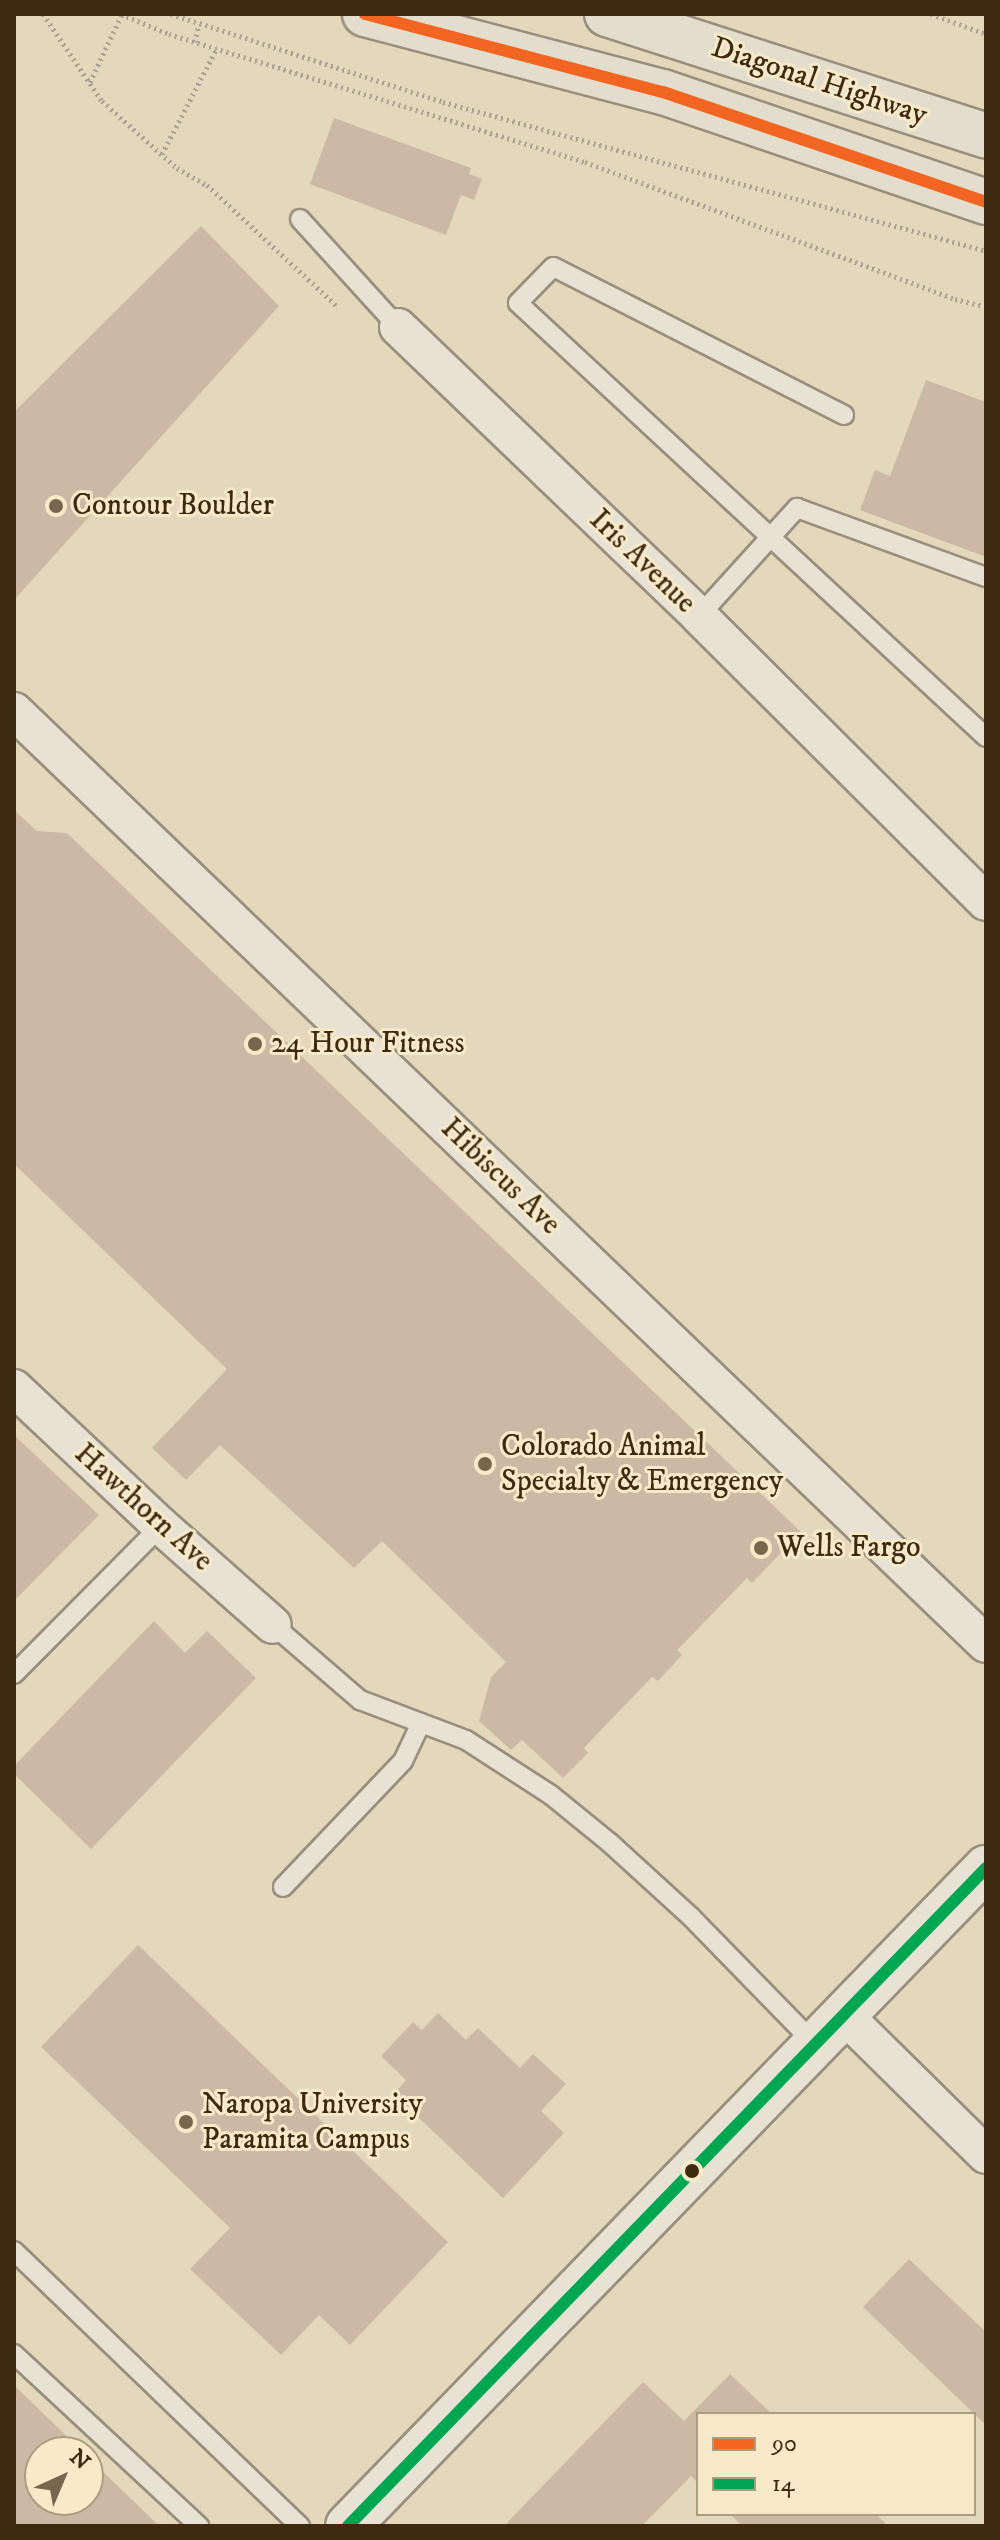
<!DOCTYPE html>
<style>
body{margin:0}
#map{position:relative;width:1000px;height:2540px;overflow:hidden;background:#e4d8bc;font-family:"IM FELL DW Pica",serif}
div>[style]{position:absolute}
[style*='--x']{left:calc(var(--x)*1px);top:calc(var(--y)*1px);width:calc(var(--w)*1px);rotate:calc(var(--a)*1deg)}
.building>*{inset:0;background:#ccb9a5}
.path>*{height:5px;margin-top:-2.5px;transform-origin:0;background:repeating-linear-gradient(90deg,#a8a295 0 2px,transparent 0 6px)}
.roads{filter:drop-shadow(2px 0 #988f7d) drop-shadow(-2px 0 #988f7d) drop-shadow(0 2px #988f7d) drop-shadow(0 -2px #988f7d)}
.service>*{height:18px;margin:-9px;padding:0 9px;transform-origin:9px;border-radius:9px;background:#e8e2d4}
.minor>*{height:36px;margin:-18px;padding:0 18px;transform-origin:18px;border-radius:18px;background:#e8e2d4}
.secondary>*{height:44px;margin:-22px;padding:0 22px;transform-origin:22px;border-radius:22px;background:#e8e2d4}
.trunk>*{height:44px;margin:-22px;padding:0 22px;transform-origin:22px;border-radius:22px;background:#e3ddcd}
.bus-1>*{height:12px;margin:-6px;padding:0 6px;transform-origin:6px;border-radius:6px;background:#f26522}
.bus-2>*{height:12px;margin:-6px;padding:0 6px;transform-origin:6px;border-radius:6px;background:#00a651}
.dots>*{width:22px;height:22px;translate:-50% -50%;box-sizing:border-box;border:4px solid #f8eac9;border-radius:50%}
span{translate:-50% -50%;white-space:nowrap;text-align:center;line-height:1.15;-webkit-text-stroke:6px #f8eac9;paint-order:stroke}
.street-label{font-size:30px;color:#3d2a11}
.poi-label{font-size:30px;color:#3d2a11}
.left{translate:0 -50%;text-align:left}
.frame{position:absolute;inset:0;border:16px solid #3d2a11;pointer-events:none}
.legend{position:absolute;left:696px;top:2412px;width:280px;height:104px;box-sizing:border-box;background:#f8eac9;border:2px solid #ad9d7f;margin:0;padding:10px 14px;list-style:none;font-size:24px;color:#3d2a11}
.legend li{display:flex;align-items:center;gap:16px;height:40px}
.legend b{width:40px;border:2px solid #ad9d7f}
.north{position:absolute;left:24px;top:2436px;width:80px;height:80px;box-sizing:border-box;background:#f8eac9;border:2px solid #ad9d7f;border-radius:50%;rotate:44deg;font-size:22px;font-weight:700;line-height:32px;text-align:center;color:#3d2a11}
.north::after{content:'';display:block;margin:auto;width:28px;height:36px;background:#77674d;clip-path:polygon(50% 0,100% 100%,50% 72%,0 100%)}
</style>
<div id="map">
<div class="building">
<i style="clip-path:polygon(334px 118px,471px 168px,469px 174px,482px 179px,474px 200px,461px 195px,446px 235px,310px 184px)"></i>
<i style="clip-path:polygon(201px 226px,279px 306px,14px 600px,14px 412px)"></i>
<i style="clip-path:polygon(926px 380px,986px 402px,986px 557px,860px 510px,875px 470px,890px 476px)"></i>
<i style="clip-path:polygon(14px 810px,37px 831px,67px 833px,801px 1532px,752px 1583px,747px 1578px,690px 1637px,677px 1650px,682px 1655px,658px 1681px,652px 1677px,602px 1729px,584px 1748px,588px 1753px,563px 1778px,522px 1740px,511px 1750px,479px 1721px,491px 1677px,506px 1662px,382px 1541px,354px 1568px,220px 1445px,186px 1480px,152px 1448px,227px 1369px,14px 1164px)"></i>
<i style="clip-path:polygon(14px 1435px,99px 1515px,14px 1601px)"></i>
<i style="clip-path:polygon(154px 1621px,185px 1653px,207px 1631px,256px 1678px,91px 1849px,14px 1774px,14px 1766px)"></i>
<i style="clip-path:polygon(138px 1945px,448px 2242px,350px 2345px,319px 2315px,281px 2355px,190px 2269px,230px 2228px,41px 2047px)"></i>
<i style="clip-path:polygon(438px 2013px,466px 2040px,478px 2028px,520px 2068px,533px 2054px,566px 2084px,541px 2111px,564px 2133px,503px 2198px,394px 2094px,406px 2080px,381px 2056px,413px 2022px,422px 2030px)"></i>
<i style="clip-path:polygon(909px 2259px,986px 2332px,986px 2425px,863px 2307px)"></i>
<i style="clip-path:polygon(730px 2374px,772px 2414px,698px 2414px,698px 2483px,691px 2476px,642px 2526px,504px 2526px,643px 2382px,684px 2421px)"></i>
<i style="clip-path:polygon(14px 2385px,83px 2452px,40px 2452px,40px 2500px,88px 2500px,88px 2457px,159px 2526px,14px 2526px)"></i>
<i style="clip-path:polygon(730px 2514px,876px 2514px,888px 2526px,742px 2526px)"></i>
</div>
<div class="path">
<i style="--x:43;--y:14;--w:105;--a:55.9"></i>
<i style="--x:102;--y:101;--w:101;--a:41.8"></i>
<i style="--x:177;--y:168;--w:34;--a:30"></i>
<i style="--x:207;--y:185;--w:179;--a:43"></i>
<i style="--x:121;--y:14;--w:52;--a:22.6"></i>
<i style="--x:169;--y:34;--w:435;--a:17.1"></i>
<i style="--x:585;--y:162;--w:395;--a:20.3"></i>
<i style="--x:955;--y:299;--w:32;--a:14"></i>
<i style="--x:171;--y:14;--w:286;--a:17.9"></i>
<i style="--x:443;--y:102;--w:563;--a:15.34"></i>
<i style="--x:931;--y:14;--w:59;--a:20"></i>
<i style="--x:195;--y:42;--w:18;--a:-77"></i>
<i style="--x:90;--y:82;--w:75;--a:-64.8"></i>
<i style="--x:162;--y:154;--w:119;--a:-62.6"></i>
</div>
<div class="roads">
<div class="service">
<i style="--x:300;--y:219;--w:146;--a:47.8"></i>
<i style="--x:844;--y:415;--w:326;--a:-153"></i>
<i style="--x:553;--y:267;--w:50;--a:134.2"></i>
<i style="--x:518;--y:303;--w:638;--a:42.84"></i>
<i style="--x:699;--y:616;--w:146;--a:-47.8"></i>
<i style="--x:797;--y:508;--w:201;--a:20.1"></i>
<i style="--x:273;--y:1625;--w:115;--a:40.8"></i>
<i style="--x:360;--y:1700;--w:113;--a:20.7"></i>
<i style="--x:466;--y:1740;--w:101;--a:32.9"></i>
<i style="--x:551;--y:1795;--w:76;--a:39.1"></i>
<i style="--x:610;--y:1843;--w:110;--a:42.4"></i>
<i style="--x:691;--y:1917;--w:177;--a:45.7"></i>
<i style="--x:14;--y:1674;--w:209;--a:-45.2"></i>
<i style="--x:283;--y:1887;--w:174;--a:-46.4"></i>
<i style="--x:403;--y:1761;--w:42;--a:-64.7"></i>
<i style="--x:14;--y:2251;--w:397;--a:43.9"></i>
<i style="--x:14;--y:2354;--w:253;--a:42.9"></i>
</div>
<div class="minor">
<i style="--x:398;--y:327;--w:417;--a:43.8"></i>
<i style="--x:699;--y:616;--w:405;--a:44.9"></i>
<i style="--x:14;--y:711;--w:1347;--a:43.83"></i>
<i style="--x:14;--y:1388;--w:202;--a:43.2"></i>
<i style="--x:161;--y:1526;--w:149;--a:41.5"></i>
<i style="--x:844;--y:2015;--w:199;--a:44.6"></i>
</div>
<div class="secondary">
<i style="--x:348;--y:2526;--w:917;--a:-45.88"></i>
</div>
<div class="trunk">
<i style="--x:365;--y:14;--w:308;--a:14.7"></i>
<i style="--x:663;--y:92;--w:341;--a:18.8"></i>
<i style="--x:607;--y:14;--w:398;--a:17.8"></i>
</div>
</div>
<div class="bus-1">
<i style="--x:365;--y:14;--w:308;--a:14.7"></i>
<i style="--x:663;--y:92;--w:341;--a:18.8"></i>
</div>
<div class="bus-2">
<i style="--x:348;--y:2526;--w:917;--a:-45.88"></i>
</div>
<div class="dots">
<i style="left:56px;top:506px;background:#77674d"></i>
<i style="left:255px;top:1044px;background:#77674d"></i>
<i style="left:485px;top:1464px;background:#77674d"></i>
<i style="left:761px;top:1548px;background:#77674d"></i>
<i style="left:186px;top:2122px;background:#77674d"></i>
<i style="left:692px;top:2171px;background:#3d2a11"></i>
</div>
<div class="street-label">
<span style="left:819px;top:82px;rotate:18deg">Diagonal Highway</span>
<span style="left:642px;top:562px;rotate:44deg">Iris Avenue</span>
<span style="left:500px;top:1177px;rotate:44deg">Hibiscus Ave</span>
<span style="left:143px;top:1508px;rotate:42deg">Hawthorn Ave</span>
</div>
<div class="poi-label">
<span class="left" style="left:72px;top:506px">Contour Boulder</span>
<span class="left" style="left:271px;top:1044px">24 Hour Fitness</span>
<span class="left" style="left:501px;top:1464px">Colorado Animal<br>Specialty &amp; Emergency</span>
<span class="left" style="left:777px;top:1548px">Wells Fargo</span>
<span class="left" style="left:202px;top:2122px">Naropa University<br>Paramita Campus</span>
</div>
<div class="frame"></div>
<ul class="legend">
<li><b style="height:10px;background:#f26522"></b>90</li>
<li><b style="height:10px;background:#00a651"></b>14</li>
</ul>
<div class="north">N</div>
</div>
